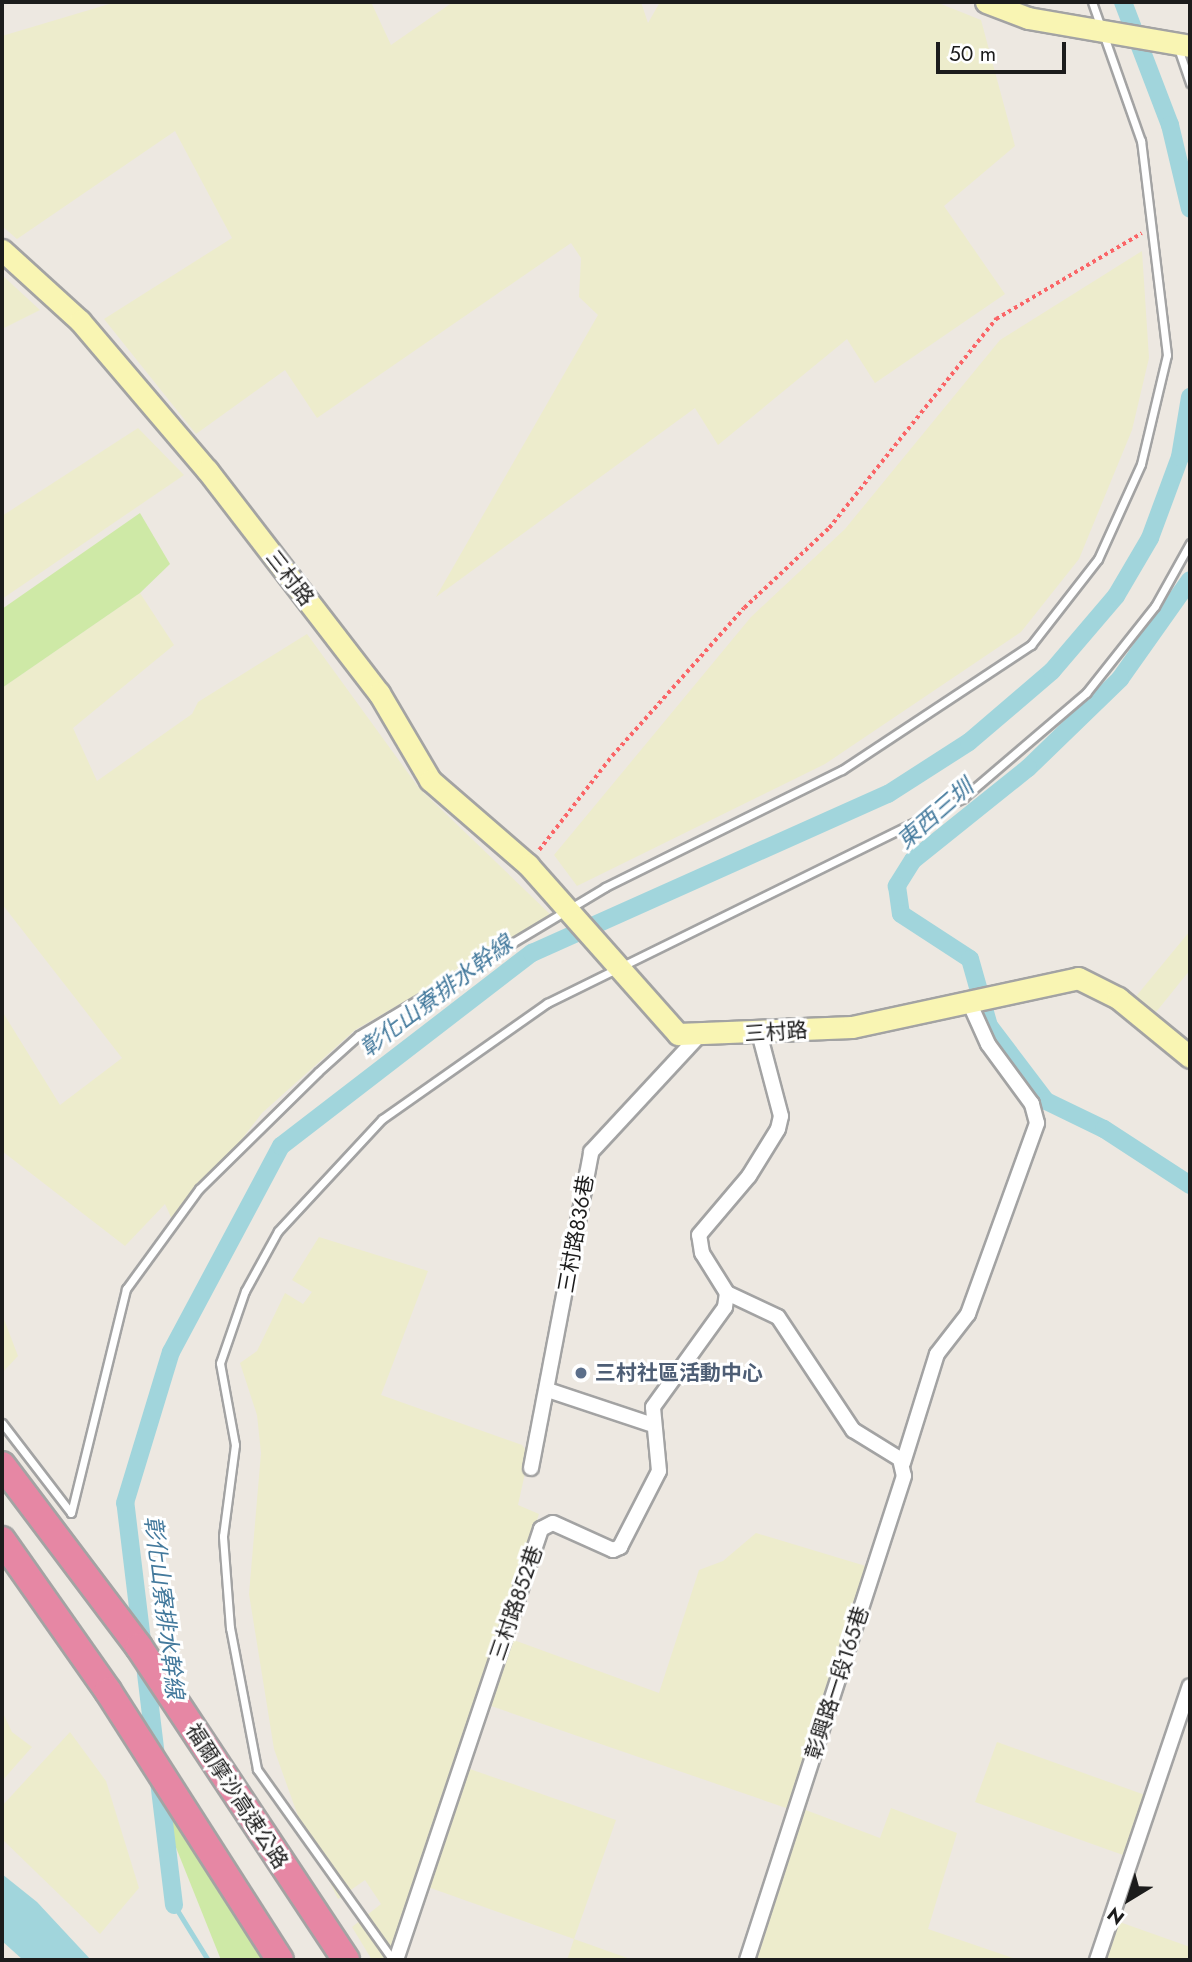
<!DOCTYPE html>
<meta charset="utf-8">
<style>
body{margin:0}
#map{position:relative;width:1192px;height:1962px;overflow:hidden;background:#ede8e1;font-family:Jost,"Noto Sans TC",sans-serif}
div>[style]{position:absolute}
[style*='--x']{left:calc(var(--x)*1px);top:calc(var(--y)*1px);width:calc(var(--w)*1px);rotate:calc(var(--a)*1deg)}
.farmland>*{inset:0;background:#edeccc}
.grass>*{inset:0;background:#cee9a6}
.water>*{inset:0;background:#a1d5dc}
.stream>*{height:5px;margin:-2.5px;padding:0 2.5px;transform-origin:2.5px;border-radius:2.5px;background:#a1d5dc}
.canal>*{height:18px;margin:-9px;padding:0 9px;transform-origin:9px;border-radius:9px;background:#a1d5dc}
.path>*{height:3.5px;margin-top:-1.75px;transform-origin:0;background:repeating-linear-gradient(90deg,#fa6567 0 3.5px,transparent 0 7px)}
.roads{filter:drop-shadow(2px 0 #a3a3a3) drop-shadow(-2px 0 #a3a3a3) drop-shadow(0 2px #a3a3a3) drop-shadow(0 -2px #a3a3a3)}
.lane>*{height:7px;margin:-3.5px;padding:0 3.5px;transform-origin:3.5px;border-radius:3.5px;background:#fff}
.street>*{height:14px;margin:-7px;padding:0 7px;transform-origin:7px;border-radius:7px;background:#fff}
.secondary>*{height:21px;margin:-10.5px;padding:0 10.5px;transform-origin:10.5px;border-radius:10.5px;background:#f9f5b3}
.highway>*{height:26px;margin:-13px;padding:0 13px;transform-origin:13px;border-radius:13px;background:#e687a4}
.dots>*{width:19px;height:19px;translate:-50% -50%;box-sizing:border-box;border:4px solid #fff;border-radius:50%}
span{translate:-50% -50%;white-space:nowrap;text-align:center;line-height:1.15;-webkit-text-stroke:6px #fff;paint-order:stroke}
.street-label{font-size:21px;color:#1c1c1c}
.service-label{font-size:21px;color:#4e5e75;font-weight:700}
.left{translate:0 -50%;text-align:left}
.water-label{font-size:23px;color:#43799c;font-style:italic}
.frame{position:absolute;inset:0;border:4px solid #1c1c1c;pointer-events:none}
.north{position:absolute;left:1094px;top:1864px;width:70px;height:70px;-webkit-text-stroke:5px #fff;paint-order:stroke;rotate:218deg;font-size:19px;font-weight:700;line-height:28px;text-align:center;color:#1c1c1c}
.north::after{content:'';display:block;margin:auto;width:24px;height:32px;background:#1c1c1c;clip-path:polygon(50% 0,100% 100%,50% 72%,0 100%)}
.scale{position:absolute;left:936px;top:42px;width:130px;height:32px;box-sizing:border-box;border:4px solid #1c1c1c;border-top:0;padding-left:9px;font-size:21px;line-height:24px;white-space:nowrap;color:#1c1c1c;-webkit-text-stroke:5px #fff;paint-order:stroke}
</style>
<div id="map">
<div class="farmland">
<i style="clip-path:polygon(116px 2px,371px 2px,391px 45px,453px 2px,641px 2px,648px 23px,660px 2px,936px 2px,981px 20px,1015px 146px,944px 206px,1005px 294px,875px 383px,847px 339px,718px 445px,695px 408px,436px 597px,598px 315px,579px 297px,581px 258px,571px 243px,317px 418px,285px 370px,196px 434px,104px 319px,232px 238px,175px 131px,17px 239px,2px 226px,2px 36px)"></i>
<i style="clip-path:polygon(1142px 251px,1149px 358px,1132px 430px,1079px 559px,1021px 632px,825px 764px,577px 886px,554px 855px,751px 617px,845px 529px,1000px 340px)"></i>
<i style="clip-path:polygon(2px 275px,40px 310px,2px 329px)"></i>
<i style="clip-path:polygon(138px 428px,184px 475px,2px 599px,2px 516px)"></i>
<i style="clip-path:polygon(140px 593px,174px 645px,73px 728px,97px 781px,192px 714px,198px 702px,307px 634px,419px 788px,552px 916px,355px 1030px,262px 1113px,175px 1226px,165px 1204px,125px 1246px,2px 1151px,2px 1011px,60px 1105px,122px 1058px,2px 904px,2px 688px)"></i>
<i style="clip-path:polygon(1190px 931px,1190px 970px,1148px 1022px,1128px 1006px)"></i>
<i style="clip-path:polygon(319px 1237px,428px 1271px,381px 1395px,522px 1445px,529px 1455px,518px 1505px,539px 1514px,390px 1960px,372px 1960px,352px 1927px,381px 1904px,365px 1880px,338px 1899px,298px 1816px,274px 1749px,249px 1594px,261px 1453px,257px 1415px,240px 1363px,257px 1351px,285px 1293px,303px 1304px,312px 1292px,292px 1280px)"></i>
<i style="clip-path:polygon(2px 1314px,18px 1356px,2px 1373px)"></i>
<i style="clip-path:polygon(756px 1533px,869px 1567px,789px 1809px,491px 1706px,511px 1639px,659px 1693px,699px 1570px,723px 1561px)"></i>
<i style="clip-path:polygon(2px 1711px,12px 1732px,32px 1747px,2px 1781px)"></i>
<i style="clip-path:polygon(70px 1732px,106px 1781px,139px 1888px,100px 1934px,2px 1839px,2px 1806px)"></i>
<i style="clip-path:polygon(997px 1742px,1145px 1795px,1123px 1855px,975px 1802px)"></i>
<i style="clip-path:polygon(467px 1768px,616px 1820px,574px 1939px,633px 1960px,567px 1960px,574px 1939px,425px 1886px)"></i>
<i style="clip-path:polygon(891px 1808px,957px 1833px,928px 1929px,1019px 1960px,749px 1960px,803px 1809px,880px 1838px)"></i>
<i style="clip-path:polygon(1114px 1920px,1190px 1947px,1190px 1960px,1099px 1960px)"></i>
</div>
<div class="grass">
<i style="clip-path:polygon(140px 513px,170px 564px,140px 593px,2px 688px,2px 609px)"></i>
<i style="clip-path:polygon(143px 1738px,288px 1960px,221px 1960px,153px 1790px)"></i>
</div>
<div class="water">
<i style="clip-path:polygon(2px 1874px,37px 1902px,91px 1960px,23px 1960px,2px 1941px)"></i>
</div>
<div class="stream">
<i style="--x:174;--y:1905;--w:65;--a:58.3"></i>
</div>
<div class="canal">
<i style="--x:1123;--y:2;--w:132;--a:69.1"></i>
<i style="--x:1170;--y:125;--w:86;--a:76.6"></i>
<i style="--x:1190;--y:580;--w:121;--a:125.3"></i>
<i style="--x:1120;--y:679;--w:128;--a:135.9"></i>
<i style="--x:1028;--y:768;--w:147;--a:141.3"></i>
<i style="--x:913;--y:860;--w:31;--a:122"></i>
<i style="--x:897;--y:886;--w:28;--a:82"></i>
<i style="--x:901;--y:914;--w:82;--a:33.1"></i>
<i style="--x:970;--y:959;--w:70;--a:74.2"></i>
<i style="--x:989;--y:1026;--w:94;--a:52.8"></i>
<i style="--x:1046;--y:1101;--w:64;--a:25.8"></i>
<i style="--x:1104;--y:1129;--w:103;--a:33.1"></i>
<i style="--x:174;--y:1905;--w:405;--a:-96.9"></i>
<i style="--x:125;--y:1503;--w:158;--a:-73.1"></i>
<i style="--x:171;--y:1352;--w:234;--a:-61.9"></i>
<i style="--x:281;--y:1146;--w:317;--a:-37.6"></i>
<i style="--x:532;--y:953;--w:390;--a:-24.1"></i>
<i style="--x:888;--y:794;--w:96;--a:-32.7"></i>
<i style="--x:969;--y:742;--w:109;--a:-40.5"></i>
<i style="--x:1052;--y:671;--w:99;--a:-49.5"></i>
<i style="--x:1116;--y:596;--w:67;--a:-59.6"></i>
<i style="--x:1150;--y:538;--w:86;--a:-69.7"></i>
<i style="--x:1180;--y:457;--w:61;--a:-80.5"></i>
</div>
<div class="path">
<i style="--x:539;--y:850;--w:119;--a:-52.2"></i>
<i style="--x:612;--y:756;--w:198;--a:-48.3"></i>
<i style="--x:744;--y:608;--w:117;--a:-43.3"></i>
<i style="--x:829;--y:528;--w:268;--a:-51.4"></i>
<i style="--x:996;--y:319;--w:169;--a:-30.5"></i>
</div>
<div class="roads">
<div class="lane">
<i style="--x:1178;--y:48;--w:37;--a:71"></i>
<i style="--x:2;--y:1423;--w:113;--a:52.5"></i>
<i style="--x:71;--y:1513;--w:231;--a:-76.2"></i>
<i style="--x:126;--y:1289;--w:124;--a:-53.9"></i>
<i style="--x:199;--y:1189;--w:167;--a:-44.5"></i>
<i style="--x:318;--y:1072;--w:55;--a:-42.1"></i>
<i style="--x:359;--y:1035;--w:287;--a:-31"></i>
<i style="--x:605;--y:887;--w:264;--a:-26.3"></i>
<i style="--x:842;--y:770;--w:227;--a:-33.5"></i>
<i style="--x:1031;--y:645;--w:109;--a:-52.1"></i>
<i style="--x:1098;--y:559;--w:104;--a:-65.6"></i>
<i style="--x:1141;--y:464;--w:112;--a:-76.6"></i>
<i style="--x:1167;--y:355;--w:216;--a:-96.9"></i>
<i style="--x:1141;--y:141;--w:147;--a:-109.4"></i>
<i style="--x:393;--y:1960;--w:234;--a:-125.5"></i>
<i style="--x:257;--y:1769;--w:144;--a:-100.8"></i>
<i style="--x:230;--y:1628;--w:92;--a:-94.4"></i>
<i style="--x:223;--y:1536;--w:92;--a:-82.5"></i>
<i style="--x:235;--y:1445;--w:83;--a:-100.4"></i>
<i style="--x:220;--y:1363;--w:76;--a:-70.9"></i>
<i style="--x:245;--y:1291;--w:68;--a:-61.2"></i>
<i style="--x:278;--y:1231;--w:153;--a:-47.1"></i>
<i style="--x:382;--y:1119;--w:202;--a:-35.1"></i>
<i style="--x:547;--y:1003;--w:464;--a:-26.2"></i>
<i style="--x:963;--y:798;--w:162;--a:-40.5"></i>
<i style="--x:1086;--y:693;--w:111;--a:-51.6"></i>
<i style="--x:1155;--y:606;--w:72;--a:-60.9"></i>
</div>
<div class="street">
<i style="--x:727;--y:1293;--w:56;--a:25.2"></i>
<i style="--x:778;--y:1317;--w:136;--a:56.4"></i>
<i style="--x:853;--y:1430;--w:55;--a:31.7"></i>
<i style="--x:900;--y:1459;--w:17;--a:77"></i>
<i style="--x:904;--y:1476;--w:509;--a:107.97"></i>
<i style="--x:548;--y:1390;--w:108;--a:18.4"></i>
<i style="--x:903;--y:1463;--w:114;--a:-72.7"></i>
<i style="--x:937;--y:1354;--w:51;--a:-52.2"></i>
<i style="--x:968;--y:1314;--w:203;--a:-70.1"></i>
<i style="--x:1037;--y:1123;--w:20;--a:-105"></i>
<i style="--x:1032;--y:1104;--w:74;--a:-126.3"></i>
<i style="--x:988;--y:1044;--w:46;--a:-114.3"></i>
<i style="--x:531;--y:1468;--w:322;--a:-79.2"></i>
<i style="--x:591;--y:1152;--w:156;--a:-47.1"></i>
<i style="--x:396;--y:1960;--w:455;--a:-71.4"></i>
<i style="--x:541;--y:1529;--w:13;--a:-27"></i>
<i style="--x:553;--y:1523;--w:66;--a:24.2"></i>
<i style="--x:613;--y:1550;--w:8;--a:-23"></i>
<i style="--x:620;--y:1547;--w:85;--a:-62.8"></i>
<i style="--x:659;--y:1471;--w:64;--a:-95.4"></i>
<i style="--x:653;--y:1407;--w:123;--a:-54.2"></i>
<i style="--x:725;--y:1307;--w:14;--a:-82"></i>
<i style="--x:727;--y:1293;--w:47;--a:-122"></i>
<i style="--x:702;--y:1253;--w:18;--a:-99"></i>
<i style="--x:699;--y:1235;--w:77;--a:-49.7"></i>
<i style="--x:749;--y:1176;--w:55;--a:-58.3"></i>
<i style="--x:778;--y:1129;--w:13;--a:-77"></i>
<i style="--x:781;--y:1116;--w:86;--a:-104.8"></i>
<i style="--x:1097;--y:1960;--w:289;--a:-71.3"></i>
</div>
<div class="secondary">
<i style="--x:986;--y:2;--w:45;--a:20.9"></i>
<i style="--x:1028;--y:18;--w:164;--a:9.8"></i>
<i style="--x:2;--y:250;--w:105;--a:42.3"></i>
<i style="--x:80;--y:321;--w:196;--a:49.6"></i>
<i style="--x:207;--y:470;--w:282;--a:52.4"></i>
<i style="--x:379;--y:693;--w:101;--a:59.6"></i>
<i style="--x:430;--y:780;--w:130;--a:40.9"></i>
<i style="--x:528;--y:865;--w:226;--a:48.4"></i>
<i style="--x:678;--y:1034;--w:174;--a:-2.3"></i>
<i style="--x:852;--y:1027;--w:231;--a:-12.2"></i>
<i style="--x:1078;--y:978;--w:45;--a:26.6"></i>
<i style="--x:1118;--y:998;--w:93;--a:39.3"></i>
</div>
<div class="highway">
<i style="--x:2;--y:1465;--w:228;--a:53"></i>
<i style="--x:139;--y:1647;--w:375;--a:56.5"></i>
<i style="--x:2;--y:1540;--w:184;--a:54.9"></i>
<i style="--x:108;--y:1691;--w:319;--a:57.4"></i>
</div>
</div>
<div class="dots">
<i style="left:581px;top:1373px;background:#5c6f8a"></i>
</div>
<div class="street-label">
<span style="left:290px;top:578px;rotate:52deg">三村路</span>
<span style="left:776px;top:1032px;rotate:-4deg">三村路</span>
<span style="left:576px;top:1234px;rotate:-80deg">三村路836巷</span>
<span style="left:516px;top:1603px;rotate:-71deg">三村路852巷</span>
<span style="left:837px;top:1683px;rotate:-72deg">彰興路一段165巷</span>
<span style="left:237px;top:1796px;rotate:57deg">福爾摩沙高速公路</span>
</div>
<div class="service-label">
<span class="left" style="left:595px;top:1373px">三村社區活動中心</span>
</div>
<div class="water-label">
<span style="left:935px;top:814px;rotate:-41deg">東西三圳</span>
<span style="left:436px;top:996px;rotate:-37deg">彰化山寮排水幹線</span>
<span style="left:164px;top:1607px;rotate:83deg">彰化山寮排水幹線</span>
</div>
<div class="frame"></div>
<div class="north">N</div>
<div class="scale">50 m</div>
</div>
